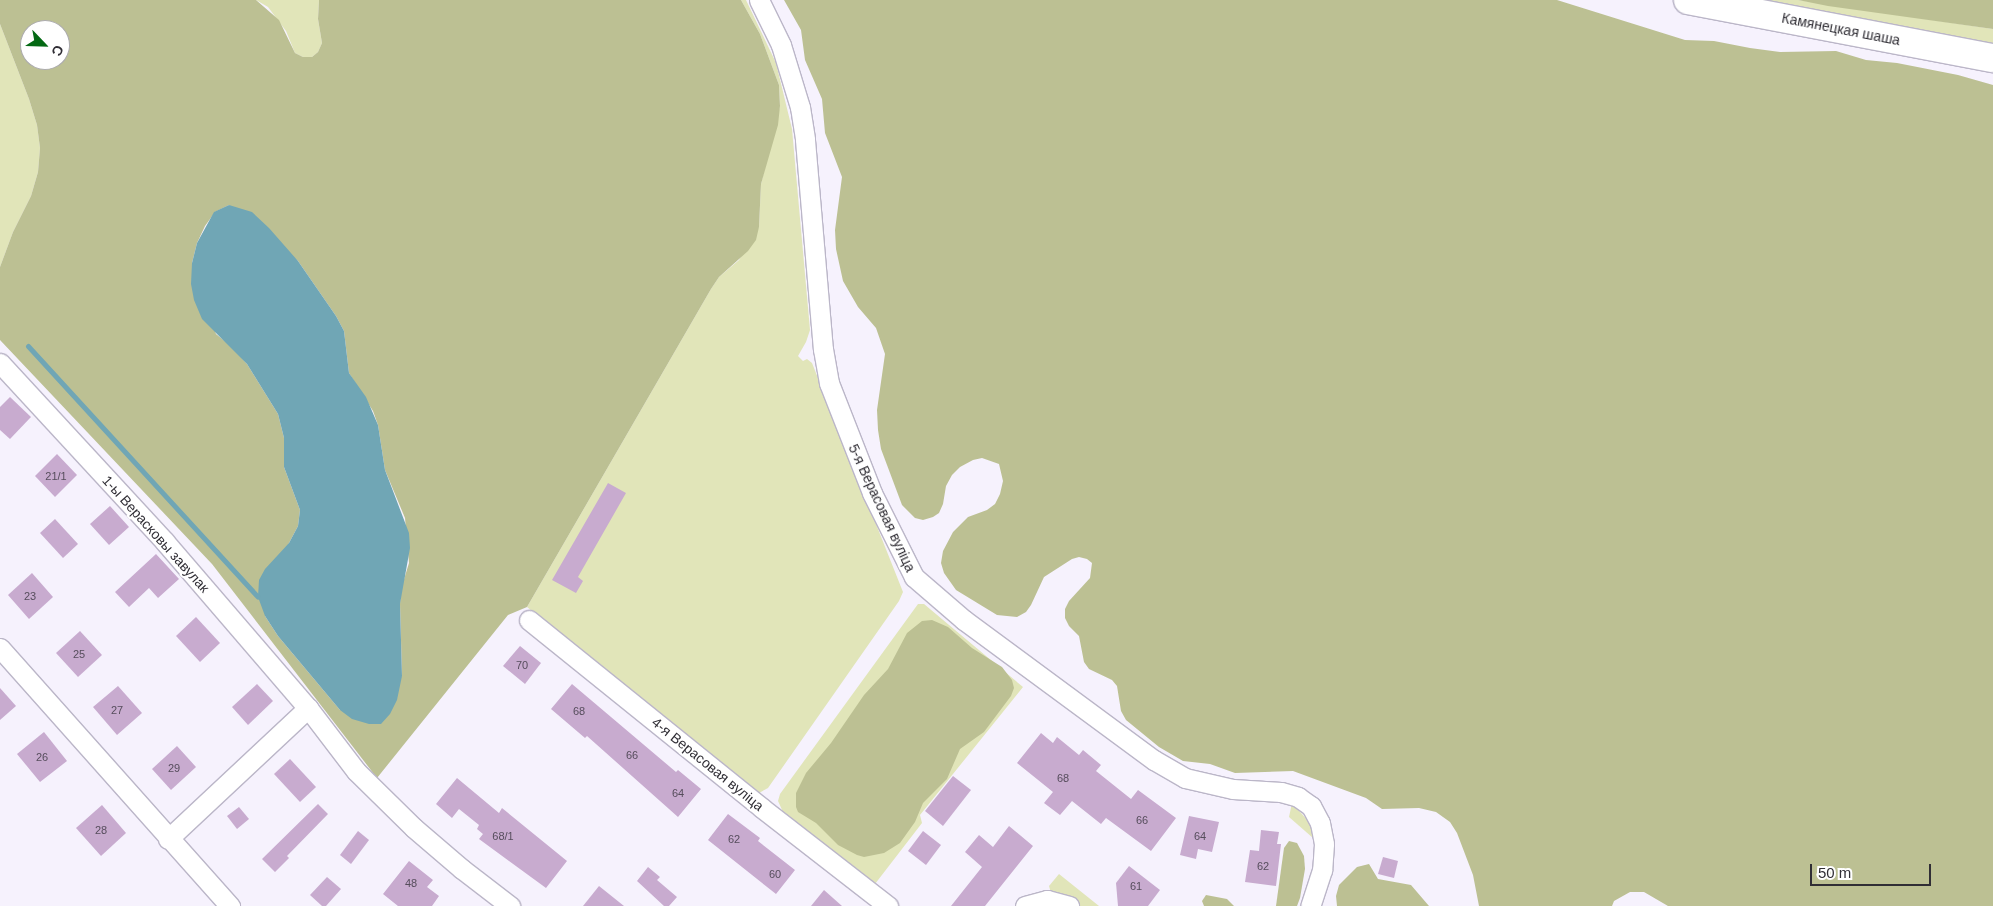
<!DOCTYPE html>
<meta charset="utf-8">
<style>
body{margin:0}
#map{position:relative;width:1993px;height:906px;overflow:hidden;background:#f6f2fd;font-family:Arial,sans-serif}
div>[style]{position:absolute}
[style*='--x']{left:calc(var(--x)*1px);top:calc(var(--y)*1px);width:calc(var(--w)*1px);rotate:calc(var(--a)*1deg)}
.green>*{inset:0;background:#e1e5b9}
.forest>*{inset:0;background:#bcc093}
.water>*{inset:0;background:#70a6b5}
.stream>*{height:5px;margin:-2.5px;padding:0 2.5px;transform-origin:2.5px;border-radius:2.5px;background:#70a6b5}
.building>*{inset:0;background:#c8abcf}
.roads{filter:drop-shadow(1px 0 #bbb6c8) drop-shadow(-1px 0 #bbb6c8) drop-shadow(0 1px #bbb6c8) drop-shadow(0 -1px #bbb6c8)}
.street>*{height:19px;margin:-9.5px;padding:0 9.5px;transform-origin:9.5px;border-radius:9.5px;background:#fff}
.primary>*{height:28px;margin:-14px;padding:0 14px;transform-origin:14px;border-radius:14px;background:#fff}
span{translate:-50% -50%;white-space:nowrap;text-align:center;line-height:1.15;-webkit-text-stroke:4px #fff;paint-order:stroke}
.number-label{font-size:11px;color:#564d5c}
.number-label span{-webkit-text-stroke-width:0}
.street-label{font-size:14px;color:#302e35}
.north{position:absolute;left:20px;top:20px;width:50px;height:50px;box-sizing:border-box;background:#fff;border:1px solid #acabae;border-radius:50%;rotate:114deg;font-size:14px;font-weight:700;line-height:20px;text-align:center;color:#302e35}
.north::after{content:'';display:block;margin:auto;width:18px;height:22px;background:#046914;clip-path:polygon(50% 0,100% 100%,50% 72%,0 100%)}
.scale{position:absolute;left:1810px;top:864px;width:121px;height:22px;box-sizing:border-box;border:2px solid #302e35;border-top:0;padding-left:6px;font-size:15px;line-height:18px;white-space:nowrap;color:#302e35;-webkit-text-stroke:4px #fff;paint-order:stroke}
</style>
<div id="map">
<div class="green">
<i style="clip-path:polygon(256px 0,319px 0,318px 19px,322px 43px,318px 52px,312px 57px,303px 57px,295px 53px,286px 31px,268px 7px)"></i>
<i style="clip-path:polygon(741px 0,746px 0,776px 63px,792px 129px,810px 330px,806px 342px,798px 356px,803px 361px,807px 359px,812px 363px,903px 592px,899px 601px,768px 788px,759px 793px,752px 791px,527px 607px,711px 289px,719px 277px,739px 260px,759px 227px,761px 184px,780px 106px,779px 85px,760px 34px)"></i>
<i style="clip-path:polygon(1751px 0,1798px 0,1993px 29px,1993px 47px)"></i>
<i style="clip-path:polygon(0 24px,29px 99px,37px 125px,40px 148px,38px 172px,31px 196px,13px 232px,0 267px)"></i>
<i style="clip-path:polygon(918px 604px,924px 604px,1023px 687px,920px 815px,922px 823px,875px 884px,783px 812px,778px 801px,780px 794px)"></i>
<i style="clip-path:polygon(1292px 803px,1310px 823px,1313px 838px,1289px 817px)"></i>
<i style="clip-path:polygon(1059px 874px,1099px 906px,1080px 906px,1051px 893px,1049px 886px)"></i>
</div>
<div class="forest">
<i style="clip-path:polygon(evenodd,0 0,256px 0,279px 20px,295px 53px,303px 57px,312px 57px,318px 52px,322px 43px,318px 19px,319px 0,741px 0,760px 34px,779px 85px,780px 106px,778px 125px,761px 184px,759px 227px,756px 240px,748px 251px,719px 277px,711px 289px,527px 607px,508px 615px,377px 778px,212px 564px,0 340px,0 267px,13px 232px,31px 196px,38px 172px,40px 148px,37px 125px,29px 99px,0 24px,0 0,30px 30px,60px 30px,60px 60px,30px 60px,30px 30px,0 0,229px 205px,298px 261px,336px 316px,344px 331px,349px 373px,373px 411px,378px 425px,385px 470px,405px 518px,409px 563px,401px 589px,400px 604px,402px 676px,340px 710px,278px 636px,265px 616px,289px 543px,298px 526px,300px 510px,284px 467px,284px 438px,278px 414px,247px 364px,232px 347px,216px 334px,192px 263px,197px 243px,205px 226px,215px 212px,229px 205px)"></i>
<i style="clip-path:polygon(784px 0,1557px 0,1685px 40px,1714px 41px,1750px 48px,1780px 52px,1836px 51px,1866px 60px,1897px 63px,1958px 75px,1993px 85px,1993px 906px,1668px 906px,1644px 892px,1630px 892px,1614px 901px,1612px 906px,1479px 906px,1473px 875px,1457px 833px,1450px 822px,1436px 812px,1419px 808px,1382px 809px,1366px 798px,1293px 771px,1235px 773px,1210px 764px,1183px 761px,1159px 747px,1126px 720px,1121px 711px,1117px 686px,1112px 680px,1089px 669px,1084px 662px,1079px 636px,1069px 626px,1065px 618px,1065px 609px,1069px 601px,1090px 578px,1092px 563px,1087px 559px,1079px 557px,1072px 559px,1044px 577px,1031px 605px,1026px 612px,1017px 617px,997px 615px,956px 590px,944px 573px,941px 563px,943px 551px,953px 532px,968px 517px,987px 510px,995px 504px,1000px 494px,1003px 481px,999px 464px,982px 458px,973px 460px,960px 467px,952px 475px,946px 486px,943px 504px,939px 513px,933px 517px,923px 520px,915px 518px,902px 505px,881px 449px,878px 430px,877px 410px,885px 354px,876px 328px,858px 307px,843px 281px,836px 249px,835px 230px,842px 177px,825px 133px,822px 99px,805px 60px,801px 30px)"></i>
<i style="clip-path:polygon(1798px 0,1993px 0,1993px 29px,1828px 6px)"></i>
<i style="clip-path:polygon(932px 620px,948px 627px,972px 648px,1002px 667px,1012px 680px,1014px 688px,1011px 696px,984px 732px,960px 749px,947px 779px,923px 803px,915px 822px,900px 843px,884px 853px,864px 857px,857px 855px,838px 845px,816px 823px,798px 812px,796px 807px,796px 793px,806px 773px,831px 743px,864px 695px,888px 669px,907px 633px,922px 621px)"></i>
<i style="clip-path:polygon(1289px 841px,1297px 843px,1304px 856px,1305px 869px,1300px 898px,1297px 906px,1276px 906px,1284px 848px)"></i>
<i style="clip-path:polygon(1369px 864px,1378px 879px,1411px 885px,1429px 906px,1337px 906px,1336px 896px,1339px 885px,1357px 867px)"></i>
<i style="clip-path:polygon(1206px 895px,1227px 899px,1234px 906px,1204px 906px,1202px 901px)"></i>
</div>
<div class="water">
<i style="clip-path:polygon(229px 205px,252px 212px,269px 228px,298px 261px,336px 316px,344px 331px,349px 373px,366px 397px,378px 425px,385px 470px,409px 533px,410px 548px,400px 604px,402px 676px,397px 700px,390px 714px,381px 724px,369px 724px,352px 719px,340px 710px,278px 636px,265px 616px,258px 597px,259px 580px,265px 569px,289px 543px,298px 526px,300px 510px,284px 467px,284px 438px,278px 414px,247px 364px,202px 319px,194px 300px,191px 284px,192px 263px,197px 243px,214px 212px)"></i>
</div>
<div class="stream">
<i style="--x:28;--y:346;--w:340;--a:47.5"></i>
</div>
<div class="building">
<i style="clip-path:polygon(10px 397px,31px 417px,10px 439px,0 430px,0 407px)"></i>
<i style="clip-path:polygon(57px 454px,77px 475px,55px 497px,35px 476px)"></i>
<i style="clip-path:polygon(608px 483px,626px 493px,578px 577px,583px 581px,576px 593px,552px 580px)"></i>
<i style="clip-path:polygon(110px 506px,129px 527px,109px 545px,90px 524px)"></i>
<i style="clip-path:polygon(55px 519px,78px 544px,63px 558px,40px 533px)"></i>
<i style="clip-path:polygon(156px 554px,179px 579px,158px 598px,149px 588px,129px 607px,115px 592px)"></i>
<i style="clip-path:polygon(32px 573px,53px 597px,29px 619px,8px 595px)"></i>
<i style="clip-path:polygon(196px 617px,220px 643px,200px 662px,176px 636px)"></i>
<i style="clip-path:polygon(80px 631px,102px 655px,78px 677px,56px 653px)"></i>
<i style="clip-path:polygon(520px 646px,541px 663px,525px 684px,503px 666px)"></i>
<i style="clip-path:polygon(257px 684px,273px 701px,248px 725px,232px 707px)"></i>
<i style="clip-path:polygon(572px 684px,676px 772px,678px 770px,701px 789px,678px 817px,587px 736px,585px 738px,551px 709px)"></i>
<i style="clip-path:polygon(118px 686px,142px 713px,117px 735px,93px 707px)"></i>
<i style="clip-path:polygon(0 688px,16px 706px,0 720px)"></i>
<i style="clip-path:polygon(44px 732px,67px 761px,40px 782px,17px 754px)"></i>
<i style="clip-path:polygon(1041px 733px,1053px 743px,1057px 737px,1079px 755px,1083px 750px,1101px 765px,1096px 771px,1131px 799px,1138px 790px,1176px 818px,1151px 851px,1106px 818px,1101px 824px,1072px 801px,1060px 815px,1044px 803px,1053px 792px,1017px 763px)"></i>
<i style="clip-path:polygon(177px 746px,196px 767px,171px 790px,152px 769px)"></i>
<i style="clip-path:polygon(290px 759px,316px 787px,300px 802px,274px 774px)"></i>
<i style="clip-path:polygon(953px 776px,971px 790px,943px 826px,925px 811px)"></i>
<i style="clip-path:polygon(457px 778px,499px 813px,502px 808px,567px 861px,546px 888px,479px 839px,483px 834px,477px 829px,479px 825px,459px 809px,452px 818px,436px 804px)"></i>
<i style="clip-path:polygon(318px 804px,328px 814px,287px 856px,289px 858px,275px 872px,262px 859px)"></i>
<i style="clip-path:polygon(102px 805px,126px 833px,101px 856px,76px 828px)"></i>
<i style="clip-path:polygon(239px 807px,249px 819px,237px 829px,227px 816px)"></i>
<i style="clip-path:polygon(728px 814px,760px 838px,758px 841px,795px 870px,776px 894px,708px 840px)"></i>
<i style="clip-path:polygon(1189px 816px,1219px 822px,1212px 852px,1198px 849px,1196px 859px,1180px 855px)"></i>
<i style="clip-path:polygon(1009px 826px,1033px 846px,985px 906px,951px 906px,982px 867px,965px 852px,979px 835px,993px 847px)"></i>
<i style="clip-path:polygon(1261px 830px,1279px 832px,1277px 844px,1281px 844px,1276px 886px,1245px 882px,1250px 850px,1259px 851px)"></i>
<i style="clip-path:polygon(358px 831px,369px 840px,351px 864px,340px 855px)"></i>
<i style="clip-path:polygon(923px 831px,941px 845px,926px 865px,908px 851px)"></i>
<i style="clip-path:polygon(1383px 857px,1398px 861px,1394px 878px,1378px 874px)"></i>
<i style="clip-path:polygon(409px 861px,433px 880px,427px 887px,439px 896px,432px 906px,398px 906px,383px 894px)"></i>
<i style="clip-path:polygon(1129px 866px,1160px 890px,1148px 906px,1118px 906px,1116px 883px)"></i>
<i style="clip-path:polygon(648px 867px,660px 877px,657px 880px,677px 897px,669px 906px,664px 906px,637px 881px)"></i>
<i style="clip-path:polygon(327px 877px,341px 889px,326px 906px,322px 906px,310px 895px)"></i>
<i style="clip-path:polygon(599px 886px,624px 906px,583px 906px)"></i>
<i style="clip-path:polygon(824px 890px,842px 906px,811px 906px)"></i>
</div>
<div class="roads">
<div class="street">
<i style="--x:759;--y:0;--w:50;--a:63.9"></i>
<i style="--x:781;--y:45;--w:65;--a:73"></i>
<i style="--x:800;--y:107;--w:33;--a:81"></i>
<i style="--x:805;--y:140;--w:210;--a:85.1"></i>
<i style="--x:823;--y:349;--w:35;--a:80"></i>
<i style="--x:829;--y:383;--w:118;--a:68.6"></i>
<i style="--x:872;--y:493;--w:94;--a:63.4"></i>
<i style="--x:914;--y:577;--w:66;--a:40.7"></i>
<i style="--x:964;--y:620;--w:236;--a:36.4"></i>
<i style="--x:1154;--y:760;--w:36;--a:30"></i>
<i style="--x:1185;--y:778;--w:49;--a:12.9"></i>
<i style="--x:1233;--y:789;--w:48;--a:3.6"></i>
<i style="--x:1281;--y:792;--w:18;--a:16"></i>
<i style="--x:1298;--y:797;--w:16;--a:35"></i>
<i style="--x:1311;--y:806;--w:19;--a:62"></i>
<i style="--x:1320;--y:823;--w:21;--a:79"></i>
<i style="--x:1324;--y:844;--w:26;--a:94"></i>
<i style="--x:1322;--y:870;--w:38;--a:108"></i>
<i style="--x:0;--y:363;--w:243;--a:47.3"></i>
<i style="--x:165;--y:542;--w:219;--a:49.3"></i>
<i style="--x:308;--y:708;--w:79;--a:52.7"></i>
<i style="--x:356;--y:771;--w:81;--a:44.5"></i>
<i style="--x:414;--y:828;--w:63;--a:40.5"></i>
<i style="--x:462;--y:869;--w:61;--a:37.6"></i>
<i style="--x:529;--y:620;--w:299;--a:38.9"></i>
<i style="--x:762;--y:808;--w:160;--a:37.9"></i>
<i style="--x:0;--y:648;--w:346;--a:48.3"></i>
<i style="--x:168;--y:839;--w:192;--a:-43.1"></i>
<i style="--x:1025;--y:906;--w:23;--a:-15"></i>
<i style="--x:1047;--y:900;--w:23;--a:15"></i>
</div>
<div class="primary">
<i style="--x:1688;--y:0;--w:310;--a:10.8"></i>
</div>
</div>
<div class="number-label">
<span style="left:56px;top:476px">21/1</span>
<span style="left:30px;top:596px">23</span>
<span style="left:79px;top:654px">25</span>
<span style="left:522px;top:665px">70</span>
<span style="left:117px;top:710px">27</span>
<span style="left:579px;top:711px">68</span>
<span style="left:632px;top:755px">66</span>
<span style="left:42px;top:757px">26</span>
<span style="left:174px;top:768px">29</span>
<span style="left:1063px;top:778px">68</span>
<span style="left:678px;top:793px">64</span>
<span style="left:1142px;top:820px">66</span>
<span style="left:101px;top:830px">28</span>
<span style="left:503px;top:836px">68/1</span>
<span style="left:1200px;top:836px">64</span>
<span style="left:734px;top:839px">62</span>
<span style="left:1263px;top:866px">62</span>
<span style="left:775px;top:874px">60</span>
<span style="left:411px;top:883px">48</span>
<span style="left:1136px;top:886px">61</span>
</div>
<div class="street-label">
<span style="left:1841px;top:29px;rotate:11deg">Камянецкая шаша</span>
<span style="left:882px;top:508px;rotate:65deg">5-я Верасовая вуліца</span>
<span style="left:156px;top:534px;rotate:48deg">1-ы Верасковы завулак</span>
<span style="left:708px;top:764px;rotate:39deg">4-я Верасовая вуліца</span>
</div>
<div class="north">С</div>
<div class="scale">50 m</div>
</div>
